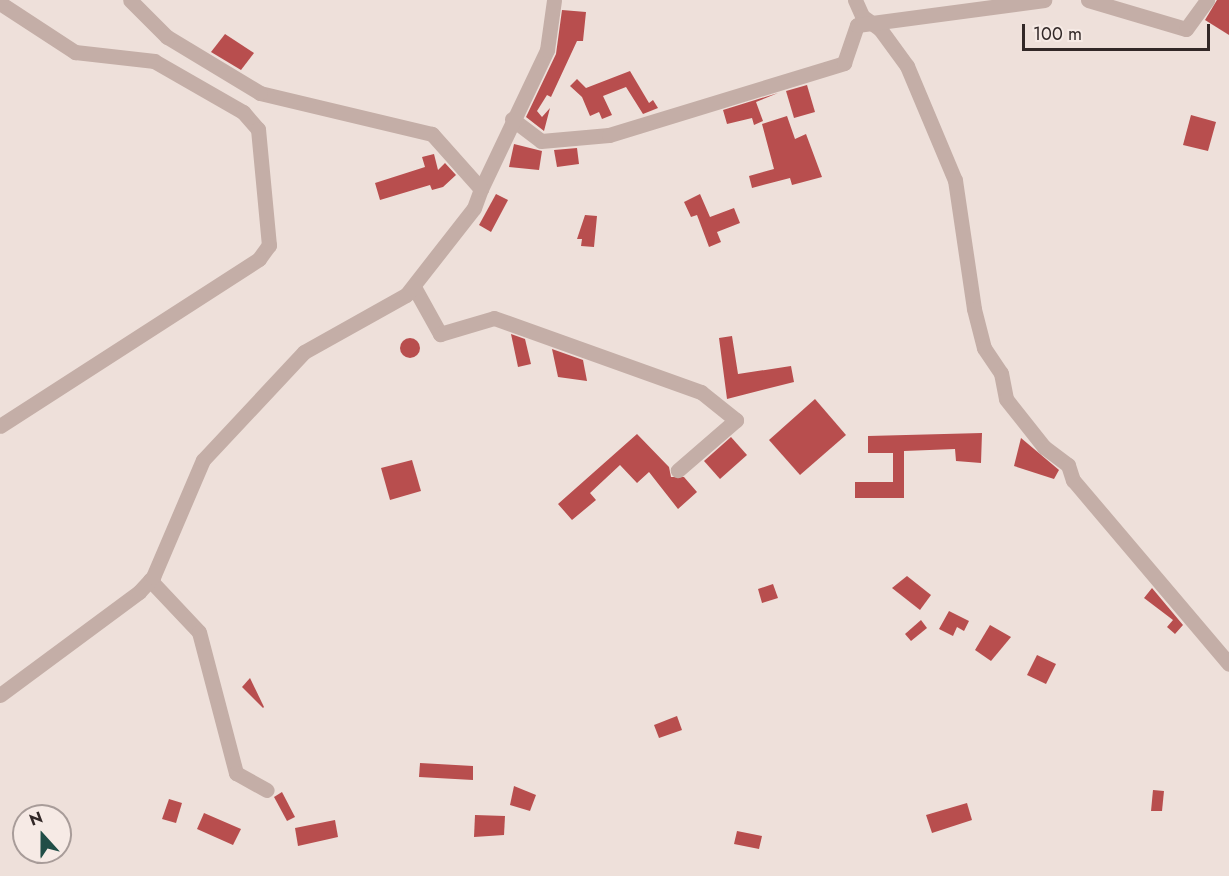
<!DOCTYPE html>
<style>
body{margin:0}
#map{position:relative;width:1229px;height:876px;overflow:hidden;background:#eee0da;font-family:Jost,sans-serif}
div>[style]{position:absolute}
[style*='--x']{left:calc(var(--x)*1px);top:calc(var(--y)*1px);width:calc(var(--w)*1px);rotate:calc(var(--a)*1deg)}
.building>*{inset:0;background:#b84e4e}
.round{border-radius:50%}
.minor>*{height:15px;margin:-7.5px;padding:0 7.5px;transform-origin:7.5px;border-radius:7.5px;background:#c4aea7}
span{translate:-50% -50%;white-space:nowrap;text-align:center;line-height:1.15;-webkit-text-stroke:6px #f6eae5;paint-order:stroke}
.north{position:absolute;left:12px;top:804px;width:60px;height:60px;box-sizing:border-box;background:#f6eae5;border:2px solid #a89c99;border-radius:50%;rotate:339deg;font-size:16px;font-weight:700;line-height:24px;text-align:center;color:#322827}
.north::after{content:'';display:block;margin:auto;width:21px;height:27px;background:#214e47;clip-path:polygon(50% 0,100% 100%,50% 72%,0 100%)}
.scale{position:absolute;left:1022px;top:24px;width:188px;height:27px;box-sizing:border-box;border:3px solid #322827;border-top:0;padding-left:8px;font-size:18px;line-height:21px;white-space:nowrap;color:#322827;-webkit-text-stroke:4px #f6eae5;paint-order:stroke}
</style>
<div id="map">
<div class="building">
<i style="clip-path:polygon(1217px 0,1229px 0,1229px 35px,1205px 20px)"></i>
<i style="clip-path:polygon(562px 10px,586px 12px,583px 41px,577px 41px,551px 97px,547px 95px,537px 111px,542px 117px,550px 108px,544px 131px,526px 117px,556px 54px)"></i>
<i style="clip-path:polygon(225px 34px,254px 53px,241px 70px,211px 52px)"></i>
<i style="clip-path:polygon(630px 71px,649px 103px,653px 100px,658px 108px,643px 114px,626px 87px,603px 96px,612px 115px,602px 119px,599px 112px,590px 116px,582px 97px,570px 86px,577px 79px,586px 88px)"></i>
<i style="clip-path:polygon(807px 85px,815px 112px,794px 118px,786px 91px)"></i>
<i style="clip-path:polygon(778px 93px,756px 102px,763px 121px,754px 125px,752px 118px,727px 124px,723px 110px)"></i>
<i style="clip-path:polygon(1191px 115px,1216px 122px,1208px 151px,1183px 145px)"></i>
<i style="clip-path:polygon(787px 116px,795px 139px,806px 134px,822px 177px,792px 185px,790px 178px,752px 188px,749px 176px,774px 169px,762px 124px)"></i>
<i style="clip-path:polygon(514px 144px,542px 151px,539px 170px,509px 167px)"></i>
<i style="clip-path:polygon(577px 148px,579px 164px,557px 167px,554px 150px)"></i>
<i style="clip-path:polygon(434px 154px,438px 170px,445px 163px,456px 175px,443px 187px,432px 190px,430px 185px,380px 200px,375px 183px,425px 167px,422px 157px)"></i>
<i style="clip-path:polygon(496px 194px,508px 200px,491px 232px,479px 225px)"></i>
<i style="clip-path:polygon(700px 194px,710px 217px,734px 208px,740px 223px,717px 232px,721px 242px,709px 247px,697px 215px,691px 217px,684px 202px)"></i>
<i style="clip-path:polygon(585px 215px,597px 216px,594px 247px,581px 246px,582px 239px,577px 239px)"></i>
<i style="clip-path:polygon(511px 334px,525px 339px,531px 364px,518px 367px)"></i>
<i style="clip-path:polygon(732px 336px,738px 374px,791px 366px,794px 382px,727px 399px,719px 338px)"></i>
<i class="round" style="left:400px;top:338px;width:20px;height:20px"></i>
<i style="clip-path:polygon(552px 349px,583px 360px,587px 381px,558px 377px)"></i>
<i style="clip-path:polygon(815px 399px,846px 435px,800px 475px,769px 440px)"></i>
<i style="clip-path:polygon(982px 433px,981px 463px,956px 461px,955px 449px,904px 451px,904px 498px,855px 498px,855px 482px,893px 482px,893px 453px,868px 453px,868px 436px)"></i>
<i style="clip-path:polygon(637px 434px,669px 467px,671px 477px,684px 477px,697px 492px,678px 509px,649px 472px,637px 483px,620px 465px,590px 493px,596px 500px,572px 520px,558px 504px)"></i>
<i style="clip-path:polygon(731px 437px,747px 455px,720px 479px,704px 461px)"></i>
<i style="clip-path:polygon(1021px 438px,1059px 470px,1054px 479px,1014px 466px)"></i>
<i style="clip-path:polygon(412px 460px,421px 491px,390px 500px,381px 468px)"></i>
<i style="clip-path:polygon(907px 576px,931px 595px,920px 610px,892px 588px)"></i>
<i style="clip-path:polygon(773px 584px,778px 598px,762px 603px,758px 589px)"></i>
<i style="clip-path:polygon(1152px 588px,1183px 625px,1175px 634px,1167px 627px,1173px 620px,1144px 598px)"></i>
<i style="clip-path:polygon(949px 611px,969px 621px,964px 631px,957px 627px,953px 636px,939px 629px)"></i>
<i style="clip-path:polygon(921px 620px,927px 628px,911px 641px,905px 634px)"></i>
<i style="clip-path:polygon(990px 625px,1011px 637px,991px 661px,975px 650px)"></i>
<i style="clip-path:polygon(1037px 655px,1056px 664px,1046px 684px,1027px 675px)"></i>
<i style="clip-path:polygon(250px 678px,264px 707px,263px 708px,242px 687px)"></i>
<i style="clip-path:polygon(677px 716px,682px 730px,659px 738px,654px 725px)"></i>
<i style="clip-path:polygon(420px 763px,473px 766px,473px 780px,419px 777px)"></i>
<i style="clip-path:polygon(514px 786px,536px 795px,530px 811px,510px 805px)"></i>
<i style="clip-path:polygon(1153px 790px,1164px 791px,1162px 811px,1151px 811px)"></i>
<i style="clip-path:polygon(282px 792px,295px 817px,287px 821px,274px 797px)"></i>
<i style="clip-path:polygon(169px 799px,182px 803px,176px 823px,162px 819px)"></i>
<i style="clip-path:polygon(967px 803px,972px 820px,932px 833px,926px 815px)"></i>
<i style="clip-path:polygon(204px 813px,241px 829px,233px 845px,197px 829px)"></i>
<i style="clip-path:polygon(475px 815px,505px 816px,504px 835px,474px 837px)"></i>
<i style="clip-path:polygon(335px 820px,338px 837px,298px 846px,295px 828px)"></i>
<i style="clip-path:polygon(737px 831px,762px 836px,759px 849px,734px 844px)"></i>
</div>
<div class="minor">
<i style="--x:855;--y:0;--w:17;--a:66"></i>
<i style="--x:862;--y:16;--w:22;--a:36"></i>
<i style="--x:880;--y:29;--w:46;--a:53.9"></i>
<i style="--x:907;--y:66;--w:124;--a:67.2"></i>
<i style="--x:955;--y:180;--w:130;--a:81.6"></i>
<i style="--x:974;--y:309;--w:40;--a:75.6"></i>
<i style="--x:984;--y:348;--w:30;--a:56"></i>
<i style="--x:1001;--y:373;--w:26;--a:79"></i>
<i style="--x:1006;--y:399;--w:61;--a:51.6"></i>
<i style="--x:1044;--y:447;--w:30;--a:37"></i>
<i style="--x:1068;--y:465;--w:16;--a:72"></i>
<i style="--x:1073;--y:480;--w:241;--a:49.7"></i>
<i style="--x:1088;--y:0;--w:102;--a:16.5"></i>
<i style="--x:1186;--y:29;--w:36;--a:-54"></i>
<i style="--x:0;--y:3;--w:90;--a:33.2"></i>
<i style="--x:75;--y:52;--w:80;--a:6.5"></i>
<i style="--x:154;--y:61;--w:103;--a:29.8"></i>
<i style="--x:243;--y:112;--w:23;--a:49"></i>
<i style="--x:258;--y:129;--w:117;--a:84.6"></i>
<i style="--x:269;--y:245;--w:17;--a:126"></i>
<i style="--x:259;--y:259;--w:308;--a:147.2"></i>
<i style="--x:512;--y:119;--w:36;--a:37"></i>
<i style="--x:541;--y:141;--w:68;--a:-5"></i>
<i style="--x:609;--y:135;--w:246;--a:-17"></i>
<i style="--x:844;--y:63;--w:40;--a:-71.1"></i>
<i style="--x:857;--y:25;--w:189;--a:-7.6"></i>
<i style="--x:481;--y:189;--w:154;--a:-64.6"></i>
<i style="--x:547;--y:50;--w:50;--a:-82"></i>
<i style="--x:414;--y:287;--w:54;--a:61"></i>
<i style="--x:440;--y:334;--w:56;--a:-16.5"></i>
<i style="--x:494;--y:318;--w:220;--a:19.7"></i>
<i style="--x:701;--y:392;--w:45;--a:38.7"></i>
<i style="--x:736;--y:420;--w:77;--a:139.2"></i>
<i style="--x:150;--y:580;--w:71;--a:46.7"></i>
<i style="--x:199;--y:632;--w:146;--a:75.3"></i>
<i style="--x:236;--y:773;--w:35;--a:29"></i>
<i style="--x:0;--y:695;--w:173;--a:-36.5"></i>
<i style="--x:139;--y:592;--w:21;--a:-47"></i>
<i style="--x:153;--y:577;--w:127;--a:-66.9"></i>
<i style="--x:203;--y:460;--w:148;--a:-46.9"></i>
<i style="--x:304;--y:352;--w:117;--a:-29.2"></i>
<i style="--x:406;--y:295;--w:110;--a:-52"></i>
<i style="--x:474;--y:208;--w:20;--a:-70"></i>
<i style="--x:481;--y:189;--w:74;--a:-131.7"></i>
<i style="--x:432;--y:134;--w:177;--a:-166.6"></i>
<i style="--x:260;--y:93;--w:109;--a:-148.9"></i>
<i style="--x:167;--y:37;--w:52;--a:-135"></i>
</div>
<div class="north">N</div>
<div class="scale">100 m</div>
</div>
